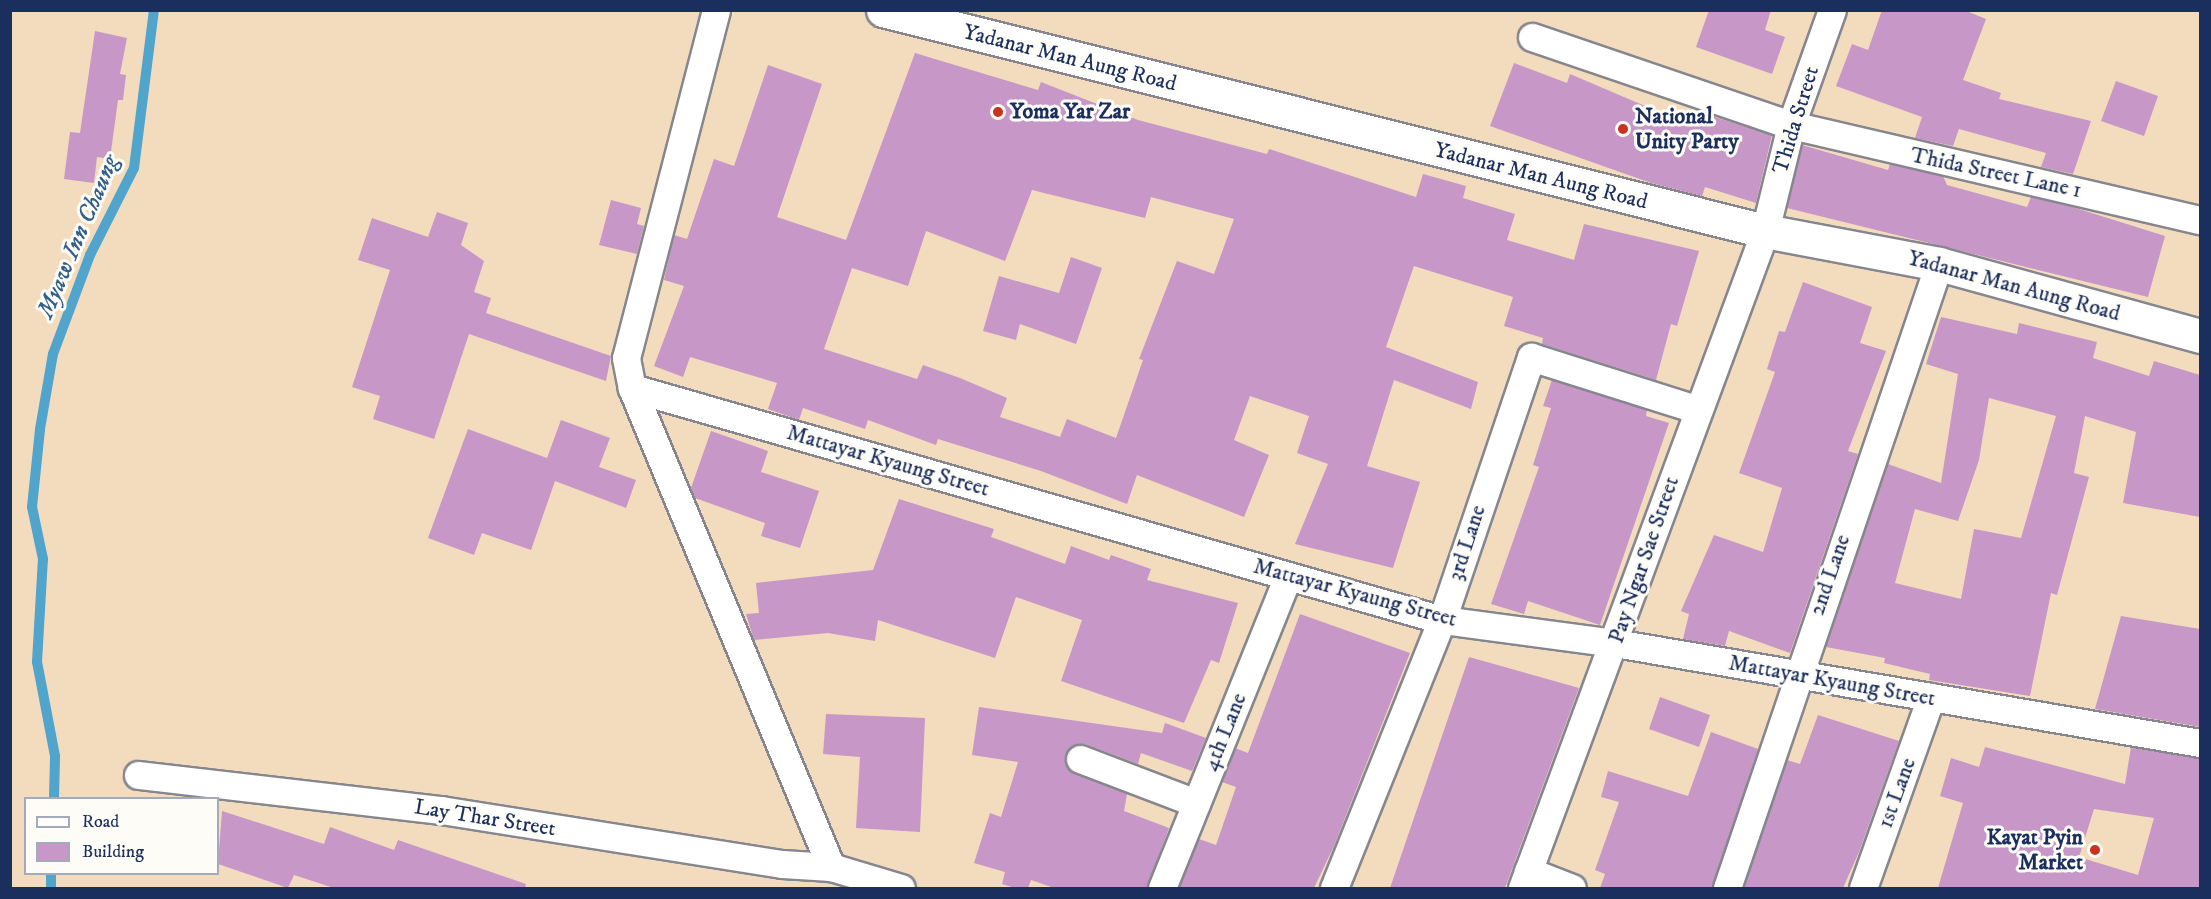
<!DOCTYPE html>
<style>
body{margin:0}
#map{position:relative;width:2211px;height:899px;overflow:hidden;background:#f2dcbd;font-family:"IM FELL DW Pica",serif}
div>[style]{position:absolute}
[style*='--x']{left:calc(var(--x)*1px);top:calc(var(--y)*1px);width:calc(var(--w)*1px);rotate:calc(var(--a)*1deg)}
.stream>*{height:10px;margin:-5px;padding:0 5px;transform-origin:5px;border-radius:5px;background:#51a4cc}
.building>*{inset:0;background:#c797c8}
.roads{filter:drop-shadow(2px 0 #86868e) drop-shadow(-2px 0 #86868e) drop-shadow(0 2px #86868e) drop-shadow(0 -2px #86868e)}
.minor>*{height:27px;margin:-13.5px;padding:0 13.5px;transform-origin:13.5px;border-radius:13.5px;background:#fff}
.tertiary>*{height:33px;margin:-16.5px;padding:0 16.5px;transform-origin:16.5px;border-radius:16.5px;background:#fff}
.dots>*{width:16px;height:16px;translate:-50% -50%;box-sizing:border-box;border:3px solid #fdfcf7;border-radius:50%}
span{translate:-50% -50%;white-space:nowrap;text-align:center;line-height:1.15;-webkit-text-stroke:6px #fdfcf7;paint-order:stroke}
.street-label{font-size:22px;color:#1b2f5e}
.poi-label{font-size:22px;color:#1b2f5e;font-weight:700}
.left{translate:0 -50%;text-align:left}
.right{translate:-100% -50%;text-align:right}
.water-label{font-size:24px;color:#315e8a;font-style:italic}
.frame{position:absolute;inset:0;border:12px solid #1b2f5e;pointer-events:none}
.legend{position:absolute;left:24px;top:797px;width:195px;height:78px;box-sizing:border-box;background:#fdfcf7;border:2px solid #a3aaba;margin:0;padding:8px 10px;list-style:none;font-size:18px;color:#1b2f5e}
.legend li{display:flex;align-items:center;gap:12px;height:30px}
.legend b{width:30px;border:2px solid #a3aaba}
</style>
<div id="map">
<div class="stream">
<i style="--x:54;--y:798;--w:42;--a:-88.6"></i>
<i style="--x:55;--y:756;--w:96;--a:-100.8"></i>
<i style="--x:37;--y:662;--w:103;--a:-86.7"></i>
<i style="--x:43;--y:559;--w:53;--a:-101.9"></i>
<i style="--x:32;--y:507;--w:78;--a:-84.1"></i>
<i style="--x:40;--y:429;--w:76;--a:-80.2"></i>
<i style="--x:53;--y:354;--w:106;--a:-69.5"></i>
<i style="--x:90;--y:255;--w:97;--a:-63.2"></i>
<i style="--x:134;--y:168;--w:159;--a:-82.8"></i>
<i style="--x:51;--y:888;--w:14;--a:-90"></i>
</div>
<div class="building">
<i style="clip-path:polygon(1709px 10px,1771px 10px,1765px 30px,1785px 37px,1772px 74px,1696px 47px)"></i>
<i style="clip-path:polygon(1882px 10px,1964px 10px,1986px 19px,1963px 80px,2001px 93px,1999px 99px,2091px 121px,2073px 174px,2041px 167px,2046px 153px,1959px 129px,1953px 146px,1915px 138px,1922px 117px,1836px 86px,1852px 44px,1868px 50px)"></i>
<i style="clip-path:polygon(95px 31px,127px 38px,120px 74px,126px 75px,123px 100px,118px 100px,110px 159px,97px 157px,94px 183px,64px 179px,70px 132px,80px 133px)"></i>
<i style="clip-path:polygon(evenodd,915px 53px,1038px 90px,1041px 82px,1138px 120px,1267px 154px,1269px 149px,1416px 197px,1423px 174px,1466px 186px,1463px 198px,1515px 214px,1507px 240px,1574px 260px,1584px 224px,1699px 251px,1677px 326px,1671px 324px,1656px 380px,1542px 344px,1543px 338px,1504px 326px,1513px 297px,1414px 266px,1386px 347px,1478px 382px,1471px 409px,1394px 380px,1367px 466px,1420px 482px,1393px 568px,1295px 544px,1328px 464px,1297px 453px,1309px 416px,1250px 396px,1234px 440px,1269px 455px,1244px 517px,1137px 475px,1127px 504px,1041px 471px,938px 439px,936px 445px,868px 420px,865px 429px,803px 408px,799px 420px,768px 409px,777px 383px,690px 357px,683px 377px,654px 366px,684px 286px,664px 280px,674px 235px,687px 239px,714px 159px,734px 166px,768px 65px,822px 84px,777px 217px,846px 240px,915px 53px,1032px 190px,1145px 218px,1151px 197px,1234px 219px,1214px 274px,1177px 261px,1139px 359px,1143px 360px,1116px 438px,1067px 419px,1060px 437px,1000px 417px,1007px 398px,960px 378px,923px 365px,917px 379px,824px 349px,852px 268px,908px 286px,926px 231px,1005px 261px,1032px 190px)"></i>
<i style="clip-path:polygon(1514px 63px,1567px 83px,1570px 74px,1692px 126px,1696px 111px,1772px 135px,1756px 203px,1705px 187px,1702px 196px,1651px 183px,1490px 126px)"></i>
<i style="clip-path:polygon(2116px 81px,2158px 96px,2144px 136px,2101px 121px)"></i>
<i style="clip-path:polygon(1802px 145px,1888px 170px,1890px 164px,1943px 176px,1947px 185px,2027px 207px,2031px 197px,2063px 204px,2165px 236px,2148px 297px,1787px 208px)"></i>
<i style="clip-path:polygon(611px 200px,641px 208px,637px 224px,644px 226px,637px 254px,599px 245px)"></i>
<i style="clip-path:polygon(437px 212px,468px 223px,461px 245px,484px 261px,474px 292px,491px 298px,486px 313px,611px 356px,606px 381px,469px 334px,434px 439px,373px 419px,380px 396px,352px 387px,390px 270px,358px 260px,372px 218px,428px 237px)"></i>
<i style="clip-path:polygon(1071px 257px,1102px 268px,1076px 344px,1020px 324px,1016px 340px,983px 331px,999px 276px,1059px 293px)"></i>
<i style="clip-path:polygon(1803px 282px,1872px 307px,1860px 343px,1886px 351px,1848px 451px,1858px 454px,1790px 653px,1729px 631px,1725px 646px,1683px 639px,1689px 614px,1681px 611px,1714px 535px,1763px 552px,1782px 488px,1739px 473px,1775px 372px,1767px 369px,1779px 331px,1785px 332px)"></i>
<i style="clip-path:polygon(evenodd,1941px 317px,2017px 334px,2019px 323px,2097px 342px,2093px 358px,2149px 376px,2154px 361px,2200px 375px,2200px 517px,2123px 503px,2136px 432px,2085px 416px,2074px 473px,2089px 477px,2057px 595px,2051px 593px,2030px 696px,1929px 680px,1930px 674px,1884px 663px,1885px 658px,1826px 647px,1888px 464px,1941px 483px,1958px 374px,1926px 364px,1941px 317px,1989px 398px,2056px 416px,2021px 538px,1974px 529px,1961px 599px,1895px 583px,1915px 509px,1958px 521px,1979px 460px,1989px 398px)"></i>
<i style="clip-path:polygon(1552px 380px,1647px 410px,1646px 416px,1669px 423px,1600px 625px,1528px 601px,1524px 614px,1491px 604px,1539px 467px,1533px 465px,1551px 408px,1543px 406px)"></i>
<i style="clip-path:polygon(561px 420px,610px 438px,599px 467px,636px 480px,626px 508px,555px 481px,531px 550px,482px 533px,474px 555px,428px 538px,468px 429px,547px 458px)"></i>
<i style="clip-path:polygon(711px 431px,768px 451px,761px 472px,819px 491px,800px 548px,761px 536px,765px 523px,695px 498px,691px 488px)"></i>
<i style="clip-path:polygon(899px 499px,994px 529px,991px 537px,1065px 564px,1071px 546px,1109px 560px,1111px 555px,1151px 569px,1147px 580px,1238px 603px,1219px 663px,1211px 660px,1184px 723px,1061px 681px,1082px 620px,1016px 597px,995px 658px,878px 620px,875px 641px,828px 633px,754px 640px,746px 614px,759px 613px,756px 583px,873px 570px)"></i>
<i style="clip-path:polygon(1300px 614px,1410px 653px,1334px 846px,1314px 888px,1179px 888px,1199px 839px,1216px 845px,1236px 787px,1222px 782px,1235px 748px,1248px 753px)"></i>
<i style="clip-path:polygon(2121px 616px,2200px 629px,2200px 727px,2095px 709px)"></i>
<i style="clip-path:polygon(1469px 657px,1579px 688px,1505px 888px,1390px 888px)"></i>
<i style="clip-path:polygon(1660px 697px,1710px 715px,1699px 747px,1649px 729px)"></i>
<i style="clip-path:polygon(979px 707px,1162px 733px,1165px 723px,1206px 738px,1192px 771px,1141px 753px,1138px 764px,1085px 744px,1066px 753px,1065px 762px,1074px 773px,1127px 794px,1124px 811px,1169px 828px,1147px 888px,1054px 888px,1031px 880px,1028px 888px,1015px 888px,1002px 884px,1005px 872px,974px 863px,990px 813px,1001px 817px,1018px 762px,972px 755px)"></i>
<i style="clip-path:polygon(826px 714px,925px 718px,920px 832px,856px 828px,860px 757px,823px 754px)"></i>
<i style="clip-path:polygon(1818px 715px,1899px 741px,1859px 852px,1843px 888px,1743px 888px,1787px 760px,1800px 764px)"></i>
<i style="clip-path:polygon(1711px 732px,1758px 749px,1712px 888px,1600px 888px,1605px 874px,1595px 870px,1619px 802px,1601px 797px,1608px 771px,1688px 796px)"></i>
<i style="clip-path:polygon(evenodd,1985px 747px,2125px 784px,2131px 747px,2200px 758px,2200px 888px,1938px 888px,1963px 803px,1940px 796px,1951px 758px,1979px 767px,1985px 747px,2094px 809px,2154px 818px,2138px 875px,2079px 857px,2094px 809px)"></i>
<i style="clip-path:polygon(222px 811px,324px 844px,330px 827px,394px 850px,398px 840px,526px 884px,525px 888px,334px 888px,294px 875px,288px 888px,218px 864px)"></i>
</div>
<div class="roads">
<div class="minor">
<i style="--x:716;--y:10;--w:359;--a:104.5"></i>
<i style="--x:626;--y:358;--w:31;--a:79"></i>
<i style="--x:632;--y:388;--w:519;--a:67.44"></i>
<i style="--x:1532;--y:37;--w:274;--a:18.8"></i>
<i style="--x:1791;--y:125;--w:420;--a:13.1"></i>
<i style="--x:632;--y:388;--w:843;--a:15.98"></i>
<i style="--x:1442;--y:620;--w:175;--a:7.6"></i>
<i style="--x:1615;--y:643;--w:593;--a:9.7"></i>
<i style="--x:1080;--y:759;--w:124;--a:20.8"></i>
<i style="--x:138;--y:775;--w:305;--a:6.6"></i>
<i style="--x:441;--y:810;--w:345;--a:9"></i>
<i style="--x:782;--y:864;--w:49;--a:3.5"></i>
<i style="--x:831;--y:867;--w:73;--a:16.7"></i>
<i style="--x:1528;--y:871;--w:47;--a:21.1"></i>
<i style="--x:1162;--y:888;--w:336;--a:-68"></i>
<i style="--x:1334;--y:888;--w:289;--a:-68.1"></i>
<i style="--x:1442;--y:620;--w:278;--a:-71.3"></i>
<i style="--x:1531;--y:357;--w:173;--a:17.5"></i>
<i style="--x:1522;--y:888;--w:700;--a:-69.7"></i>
<i style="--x:1765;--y:231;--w:109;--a:-76.2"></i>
<i style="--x:1791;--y:125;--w:122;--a:-70.4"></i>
<i style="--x:1727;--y:888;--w:659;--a:-71.24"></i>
<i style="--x:1863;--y:888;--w:203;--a:-70.4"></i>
</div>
<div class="tertiary">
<i style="--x:883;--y:10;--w:909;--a:14.07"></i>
<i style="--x:1765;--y:231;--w:177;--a:10.7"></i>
<i style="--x:1939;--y:264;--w:271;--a:15.4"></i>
</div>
</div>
<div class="dots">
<i style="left:998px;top:112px;background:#c8321e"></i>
<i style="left:1623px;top:129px;background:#c8321e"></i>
<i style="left:2095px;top:850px;background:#c8321e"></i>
</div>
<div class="street-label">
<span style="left:1070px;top:58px;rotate:14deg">Yadanar Man Aung Road</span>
<span style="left:1796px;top:120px;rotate:-73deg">Thida Street</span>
<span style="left:1996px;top:173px;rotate:12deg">Thida Street Lane 1</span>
<span style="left:1541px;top:176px;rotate:14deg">Yadanar Man Aung Road</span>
<span style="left:2014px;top:286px;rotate:15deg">Yadanar Man Aung Road</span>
<span style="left:888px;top:461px;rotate:16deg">Mattayar Kyaung Street</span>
<span style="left:1467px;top:543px;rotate:-72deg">3rd Lane</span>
<span style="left:1644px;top:560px;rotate:-71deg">Pay Ngar Sae Street</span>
<span style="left:1830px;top:575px;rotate:-71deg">2nd Lane</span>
<span style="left:1355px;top:593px;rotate:15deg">Mattayar Kyaung Street</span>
<span style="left:1832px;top:681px;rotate:10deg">Mattayar Kyaung Street</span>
<span style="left:1225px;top:732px;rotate:-68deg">4th Lane</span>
<span style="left:1897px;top:793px;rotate:-70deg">1st Lane</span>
<span style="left:485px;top:818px;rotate:9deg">Lay Thar Street</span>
</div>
<div class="poi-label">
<span class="left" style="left:1010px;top:112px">Yoma Yar Zar</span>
<span class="left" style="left:1635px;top:129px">National<br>Unity Party</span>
<span class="right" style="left:2083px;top:850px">Kayat Pyin<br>Market</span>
</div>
<div class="water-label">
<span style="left:79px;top:237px;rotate:-67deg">Myaw Inn Chaung</span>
</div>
<div class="frame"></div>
<ul class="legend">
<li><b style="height:8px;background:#fff"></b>Road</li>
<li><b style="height:16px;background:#c797c8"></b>Building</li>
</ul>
</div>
